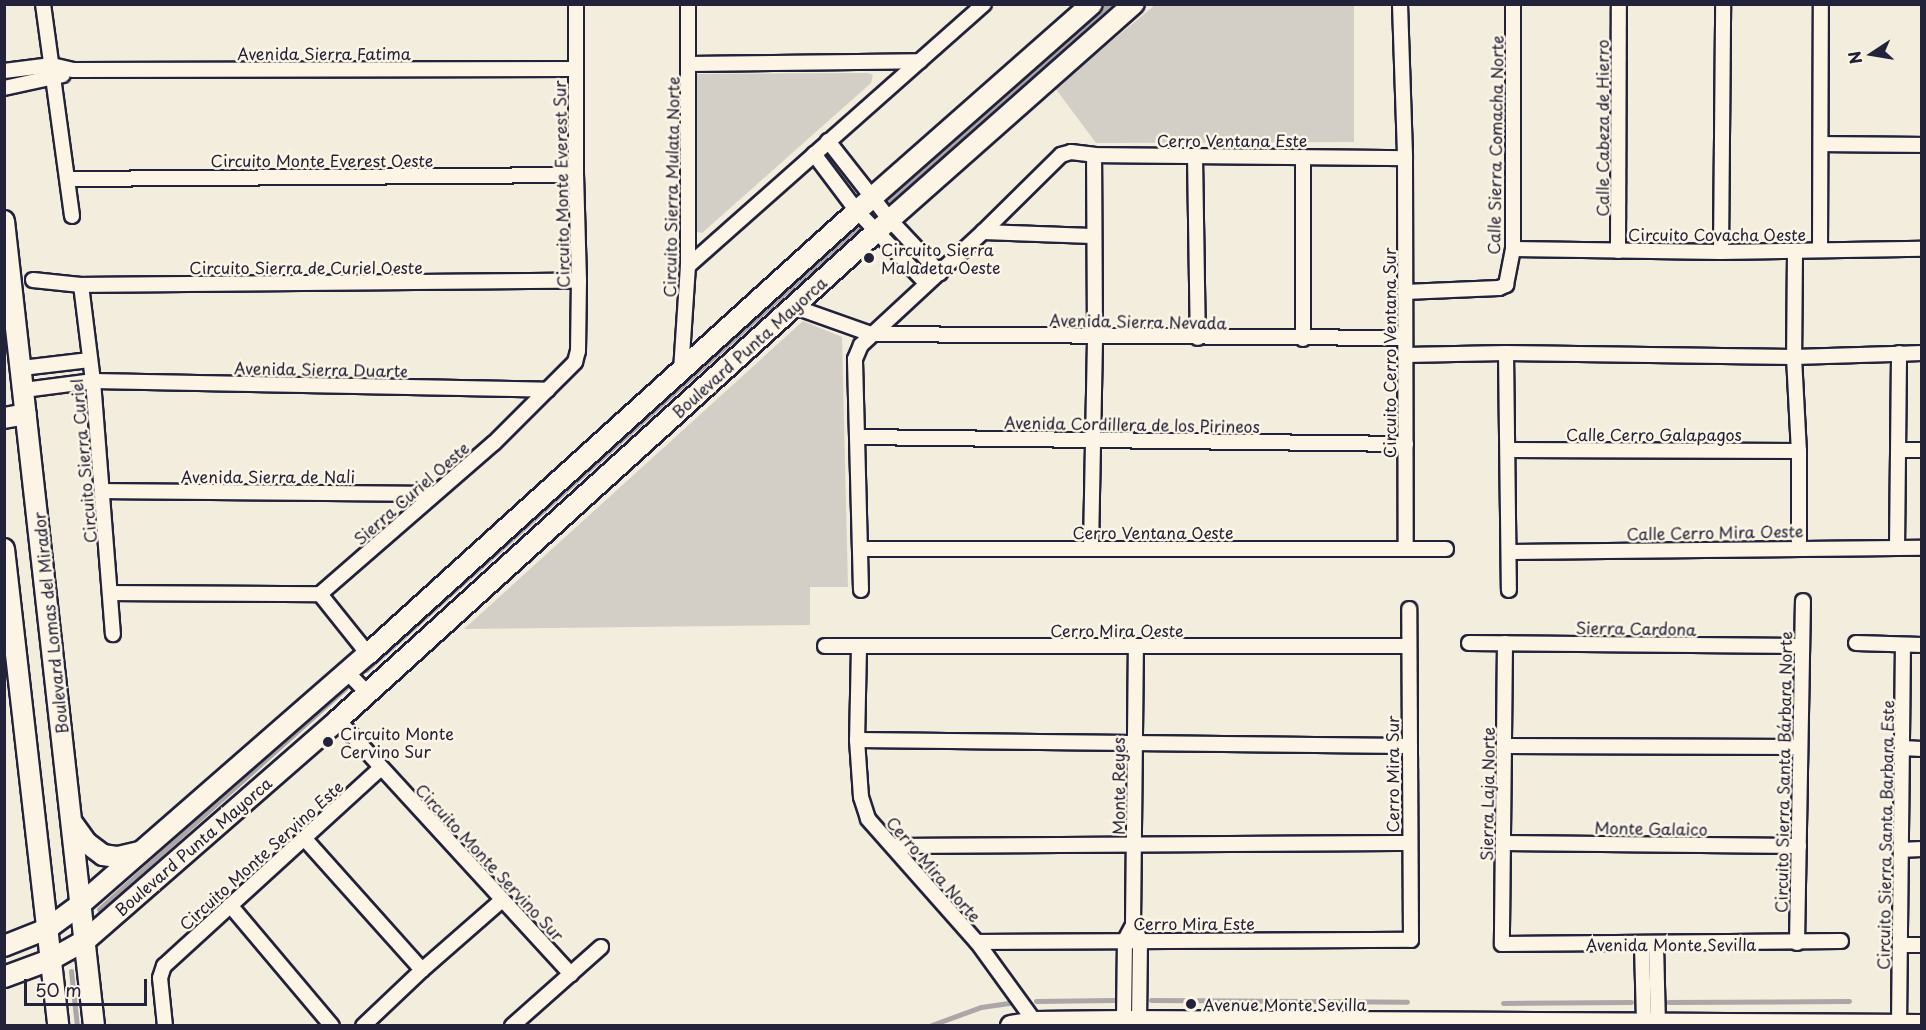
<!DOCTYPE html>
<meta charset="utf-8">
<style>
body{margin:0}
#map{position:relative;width:1926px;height:1030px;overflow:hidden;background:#f3edde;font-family:"Playpen Sans",sans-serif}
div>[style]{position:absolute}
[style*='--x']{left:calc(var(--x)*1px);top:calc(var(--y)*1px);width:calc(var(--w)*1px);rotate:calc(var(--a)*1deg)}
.green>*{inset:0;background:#d4cfc6}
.stream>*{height:5px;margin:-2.5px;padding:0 2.5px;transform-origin:2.5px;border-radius:2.5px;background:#aca7a6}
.roads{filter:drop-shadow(2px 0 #22223b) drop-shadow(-2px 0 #22223b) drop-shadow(0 2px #22223b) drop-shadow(0 -2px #22223b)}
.street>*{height:14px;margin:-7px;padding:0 7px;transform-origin:7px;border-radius:7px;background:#fcf5e5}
.secondary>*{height:20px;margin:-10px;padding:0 10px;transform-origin:10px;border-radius:10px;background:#fcf5e5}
.dots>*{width:16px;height:16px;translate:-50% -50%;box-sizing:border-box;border:3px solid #fcf5e5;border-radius:50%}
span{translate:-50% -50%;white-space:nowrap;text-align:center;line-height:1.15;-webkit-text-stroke:5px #fcf5e5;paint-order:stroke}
.street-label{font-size:16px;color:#22223b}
.poi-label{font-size:16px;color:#22223b}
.left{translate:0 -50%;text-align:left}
.frame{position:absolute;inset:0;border:6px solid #22223b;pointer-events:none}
.north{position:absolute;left:1842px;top:24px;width:60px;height:60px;-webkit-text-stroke:4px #fcf5e5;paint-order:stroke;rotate:258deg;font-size:16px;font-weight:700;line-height:24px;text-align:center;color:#22223b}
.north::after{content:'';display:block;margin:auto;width:21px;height:27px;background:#22223b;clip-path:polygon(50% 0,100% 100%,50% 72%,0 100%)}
.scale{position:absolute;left:24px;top:979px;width:123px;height:27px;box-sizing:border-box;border:3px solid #22223b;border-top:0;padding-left:8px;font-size:18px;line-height:21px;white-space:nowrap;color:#22223b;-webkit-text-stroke:4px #fcf5e5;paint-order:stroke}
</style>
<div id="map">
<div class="green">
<i style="clip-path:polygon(1155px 5px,1354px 5px,1354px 142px,1096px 143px,1055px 88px)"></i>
<i style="clip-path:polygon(868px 73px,873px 75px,871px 83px,702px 233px,697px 232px,697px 74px)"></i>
<i style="clip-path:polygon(803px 321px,842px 337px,848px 587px,810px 587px,810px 625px,464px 629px)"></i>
</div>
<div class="stream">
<i style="--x:889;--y:201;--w:295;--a:-41.8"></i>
<i style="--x:366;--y:670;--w:668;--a:-42.03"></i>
<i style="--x:99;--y:909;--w:336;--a:-41.9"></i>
<i style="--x:71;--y:971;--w:55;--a:83.8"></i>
<i style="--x:1151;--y:1000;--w:256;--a:0.4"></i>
<i style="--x:1036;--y:1001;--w:78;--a:-0.7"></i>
<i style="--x:1668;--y:1002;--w:181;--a:-0.3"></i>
<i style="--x:1503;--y:1003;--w:128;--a:-0.4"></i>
<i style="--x:929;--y:1026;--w:55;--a:-20.1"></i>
<i style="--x:981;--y:1007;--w:30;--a:-8"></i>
</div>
<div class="roads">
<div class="street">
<i style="--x:43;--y:4;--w:214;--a:82.2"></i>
<i style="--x:1400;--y:4;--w:154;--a:88.1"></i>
<i style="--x:1405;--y:158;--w:390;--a:89.9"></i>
<i style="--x:689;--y:64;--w:231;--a:-0.7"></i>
<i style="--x:4;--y:71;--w:48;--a:-7.1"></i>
<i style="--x:52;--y:65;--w:22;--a:13"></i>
<i style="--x:73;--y:70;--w:503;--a:-0.11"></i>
<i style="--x:4;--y:88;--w:60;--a:-12.4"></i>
<i style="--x:828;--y:141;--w:100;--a:51.9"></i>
<i style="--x:890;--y:220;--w:73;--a:46.7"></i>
<i style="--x:1822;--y:144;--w:100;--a:0.6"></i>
<i style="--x:814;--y:154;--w:71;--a:53"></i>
<i style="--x:857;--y:211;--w:100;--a:46.2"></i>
<i style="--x:1195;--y:156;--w:182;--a:89.1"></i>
<i style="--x:1303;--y:157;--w:182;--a:90"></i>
<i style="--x:68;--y:179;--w:508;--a:-0.45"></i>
<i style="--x:983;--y:232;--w:109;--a:2.1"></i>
<i style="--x:1513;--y:249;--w:208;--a:0.8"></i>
<i style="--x:1721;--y:252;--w:201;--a:-0.9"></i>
<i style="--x:1820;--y:250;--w:246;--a:-89.8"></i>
<i style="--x:1618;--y:251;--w:247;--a:-89.8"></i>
<i style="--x:1721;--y:252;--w:248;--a:-89.5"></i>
<i style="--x:1795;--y:252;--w:105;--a:90.5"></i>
<i style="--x:1794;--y:357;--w:94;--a:87"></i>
<i style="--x:1799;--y:451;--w:97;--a:90"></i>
<i style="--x:688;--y:266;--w:395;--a:-41.5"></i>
<i style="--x:33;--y:280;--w:48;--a:5.9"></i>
<i style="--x:81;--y:285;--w:498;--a:-0.5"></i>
<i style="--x:81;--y:285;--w:97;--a:82.9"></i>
<i style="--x:93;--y:381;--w:254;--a:85.5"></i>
<i style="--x:1405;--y:292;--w:94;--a:-2.4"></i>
<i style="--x:1499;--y:288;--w:8;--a:-23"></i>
<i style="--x:1506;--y:285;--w:37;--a:-79"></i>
<i style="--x:1513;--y:249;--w:245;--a:-90"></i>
<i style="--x:795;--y:307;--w:81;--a:19.6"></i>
<i style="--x:871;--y:334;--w:534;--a:0.43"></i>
<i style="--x:1506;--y:353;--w:237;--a:89.3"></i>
<i style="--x:1405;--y:355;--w:101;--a:-1.1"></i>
<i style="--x:1506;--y:353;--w:288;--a:0.8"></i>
<i style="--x:1794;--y:357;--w:128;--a:-1.8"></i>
<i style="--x:22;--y:368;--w:68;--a:-6.7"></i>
<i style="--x:681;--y:371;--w:105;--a:-86.2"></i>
<i style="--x:688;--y:266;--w:262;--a:-90"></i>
<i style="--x:24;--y:390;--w:70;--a:-7.4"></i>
<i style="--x:93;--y:381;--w:455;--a:1.1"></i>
<i style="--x:857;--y:437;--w:549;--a:0.73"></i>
<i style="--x:1508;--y:450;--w:291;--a:0.2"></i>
<i style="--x:1899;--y:450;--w:23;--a:0"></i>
<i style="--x:102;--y:491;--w:332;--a:0.5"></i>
<i style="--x:1091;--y:548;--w:211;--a:-88.9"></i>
<i style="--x:1095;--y:337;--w:182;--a:-90.3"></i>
<i style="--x:1897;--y:548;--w:195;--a:-89.4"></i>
<i style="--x:860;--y:549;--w:586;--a:0"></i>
<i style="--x:1510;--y:552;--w:412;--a:-0.6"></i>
<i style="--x:861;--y:590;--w:231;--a:-91.5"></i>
<i style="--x:855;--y:359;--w:15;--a:-67"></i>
<i style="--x:861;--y:345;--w:166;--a:-42.8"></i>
<i style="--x:983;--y:232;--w:110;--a:-44.6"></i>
<i style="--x:1061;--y:155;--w:10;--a:-17"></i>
<i style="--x:1071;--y:152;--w:23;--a:7"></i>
<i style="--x:1094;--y:155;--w:311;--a:0.6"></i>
<i style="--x:111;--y:593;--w:209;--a:0.3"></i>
<i style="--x:1469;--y:643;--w:333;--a:0.5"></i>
<i style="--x:1505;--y:643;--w:301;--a:90.6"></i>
<i style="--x:1502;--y:944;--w:339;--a:-0.5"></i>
<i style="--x:1856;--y:643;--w:66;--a:1.7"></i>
<i style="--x:825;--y:646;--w:583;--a:0"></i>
<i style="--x:859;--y:647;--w:93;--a:91.2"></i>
<i style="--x:857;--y:740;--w:57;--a:86"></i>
<i style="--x:861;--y:797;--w:23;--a:72"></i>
<i style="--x:868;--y:819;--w:164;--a:48.5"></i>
<i style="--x:977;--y:942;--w:99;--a:54.1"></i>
<i style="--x:368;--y:654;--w:77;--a:-128.7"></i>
<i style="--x:320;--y:594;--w:230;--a:-41"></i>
<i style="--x:494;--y:443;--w:115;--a:-45"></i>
<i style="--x:575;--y:362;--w:11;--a:-75"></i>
<i style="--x:578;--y:351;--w:70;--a:-89.2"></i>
<i style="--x:579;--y:281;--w:106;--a:-91.6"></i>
<i style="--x:576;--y:175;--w:171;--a:-90"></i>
<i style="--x:347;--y:672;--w:29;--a:46"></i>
<i style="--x:338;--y:720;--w:345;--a:47.5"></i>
<i style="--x:857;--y:740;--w:552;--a:0.62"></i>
<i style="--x:1504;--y:746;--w:296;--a:0.2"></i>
<i style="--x:1902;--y:748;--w:20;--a:3"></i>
<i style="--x:304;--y:838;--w:177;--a:48.2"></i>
<i style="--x:1503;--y:843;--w:296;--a:0.6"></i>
<i style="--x:893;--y:846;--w:516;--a:-0.33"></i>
<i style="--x:1901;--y:850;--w:21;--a:-3"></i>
<i style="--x:230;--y:905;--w:158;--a:49.9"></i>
<i style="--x:1137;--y:933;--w:8;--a:67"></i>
<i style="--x:1140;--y:940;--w:81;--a:90.7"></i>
<i style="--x:977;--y:942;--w:434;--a:-0.3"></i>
<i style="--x:1411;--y:940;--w:331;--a:-90.3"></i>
<i style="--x:1797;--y:943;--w:342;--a:-89"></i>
<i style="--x:1656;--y:944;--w:80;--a:88.6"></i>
<i style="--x:1642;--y:945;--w:79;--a:88.5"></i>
<i style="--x:1900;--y:945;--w:22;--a:0"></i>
<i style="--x:1124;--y:1021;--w:81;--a:-89.3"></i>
<i style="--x:1125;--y:940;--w:17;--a:-62"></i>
<i style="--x:1133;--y:925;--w:278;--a:-89.4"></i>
<i style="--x:1899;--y:1025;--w:380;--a:-89.4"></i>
<i style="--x:165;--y:1026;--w:48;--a:-95.9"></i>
<i style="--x:160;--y:978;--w:13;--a:-72"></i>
<i style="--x:164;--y:966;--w:294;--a:-42.4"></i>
<i style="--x:363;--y:1026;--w:81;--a:-43.5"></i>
<i style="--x:422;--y:970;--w:106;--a:-41.2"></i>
<i style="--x:512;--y:1026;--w:119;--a:-41.6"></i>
</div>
<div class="secondary">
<i style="--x:4;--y:221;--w:810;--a:83.62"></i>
<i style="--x:4;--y:418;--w:22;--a:-10"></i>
<i style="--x:4;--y:549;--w:480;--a:83.5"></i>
<i style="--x:73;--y:824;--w:24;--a:54"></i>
<i style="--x:87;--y:843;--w:20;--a:37"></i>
<i style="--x:103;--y:855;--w:15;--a:8"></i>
<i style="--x:118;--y:857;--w:23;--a:-13"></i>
<i style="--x:4;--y:946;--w:46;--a:-21.6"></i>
<i style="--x:47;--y:929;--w:42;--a:-36.3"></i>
<i style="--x:81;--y:904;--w:381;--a:-41.1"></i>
<i style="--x:368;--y:654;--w:660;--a:-42.17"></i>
<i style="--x:857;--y:211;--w:313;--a:-41.4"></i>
<i style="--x:4;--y:977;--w:49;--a:-20.3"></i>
<i style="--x:50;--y:960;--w:41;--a:-29.1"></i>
<i style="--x:86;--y:940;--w:335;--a:-41.1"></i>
<i style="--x:338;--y:720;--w:728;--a:-42.22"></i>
<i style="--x:877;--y:231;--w:343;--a:-41.5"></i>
<i style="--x:1011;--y:1026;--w:24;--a:-9"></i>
<i style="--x:1035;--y:1022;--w:89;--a:-0.6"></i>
<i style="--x:1124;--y:1021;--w:798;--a:0.29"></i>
</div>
</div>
<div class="dots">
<i style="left:869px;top:258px;background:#22223b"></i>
<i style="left:328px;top:742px;background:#22223b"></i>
<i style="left:1191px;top:1004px;background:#22223b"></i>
</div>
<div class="street-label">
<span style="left:324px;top:53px">Avenida Sierra Fatima</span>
<span style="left:1602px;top:128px;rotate:-90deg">Calle Cabeza de Hierro</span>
<span style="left:1232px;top:140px">Cerro Ventana Este</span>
<span style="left:1495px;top:145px;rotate:-89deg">Calle Sierra Comacha Norte</span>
<span style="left:322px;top:160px">Circuito Monte Everest Oeste</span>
<span style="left:561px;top:184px;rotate:-91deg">Circuito Monte Everest Sur</span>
<span style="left:671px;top:187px;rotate:-89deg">Circuito Sierra Mulata Norte</span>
<span style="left:1717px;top:234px">Circuito Covacha Oeste</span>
<span style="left:306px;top:267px">Circuito Sierra de Curiel Oeste</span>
<span style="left:1138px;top:321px;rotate:1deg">Avenida Sierra Nevada</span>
<span style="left:749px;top:347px;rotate:-42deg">Boulevard Punta Mayorca</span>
<span style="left:1389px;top:353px;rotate:-90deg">Circuito Cerro Ventana Sur</span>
<span style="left:321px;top:369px;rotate:1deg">Avenida Sierra Duarte</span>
<span style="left:1132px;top:424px;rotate:1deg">Avenida Cordillera de los Pirineos</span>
<span style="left:1654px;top:434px">Calle Cerro Galapagos</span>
<span style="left:83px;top:461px;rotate:-95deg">Circuito Sierra Curiel</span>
<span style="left:268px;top:476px">Avenida Sierra de Nali</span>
<span style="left:411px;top:493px;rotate:-41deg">Sierra Curiel Oeste</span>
<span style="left:1153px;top:532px">Cerro Ventana Oeste</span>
<span style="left:1715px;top:532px;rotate:-1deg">Calle Cerro Mira Oeste</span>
<span style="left:50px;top:623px;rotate:-96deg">Boulevard Lomas del Mirador</span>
<span style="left:1636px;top:628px;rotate:1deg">Sierra Cardona</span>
<span style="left:1117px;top:630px">Cerro Mira Oeste</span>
<span style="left:1783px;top:772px;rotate:-89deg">Circuito Sierra Santa Bárbara Norte</span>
<span style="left:1392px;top:774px;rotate:-90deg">Cerro Mira Sur</span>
<span style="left:1118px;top:786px;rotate:-90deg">Monte Reyes</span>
<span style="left:1487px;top:794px;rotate:-89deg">Sierra Laja Norte</span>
<span style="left:1651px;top:828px;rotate:1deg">Monte Galaico</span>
<span style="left:1885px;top:835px;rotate:-89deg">Circuito Sierra Santa Barbara Este</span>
<span style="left:193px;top:846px;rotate:-41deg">Boulevard Punta Mayorca</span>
<span style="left:261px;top:855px;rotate:-42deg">Circuito Monte Servino Este</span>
<span style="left:490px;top:862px;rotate:47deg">Circuito Monte Servino Sur</span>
<span style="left:934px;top:869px;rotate:49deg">Cerro Mira Norte</span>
<span style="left:1194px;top:923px">Cerro Mira Este</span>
<span style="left:1671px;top:944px">Avenida Monte Sevilla</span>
</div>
<div class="poi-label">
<span class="left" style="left:881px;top:258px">Circuito Sierra<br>Maladeta Oeste</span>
<span class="left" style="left:340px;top:742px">Circuito Monte<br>Cervino Sur</span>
<span class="left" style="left:1203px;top:1004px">Avenue Monte Sevilla</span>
</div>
<div class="frame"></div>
<div class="north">N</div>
<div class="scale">50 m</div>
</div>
